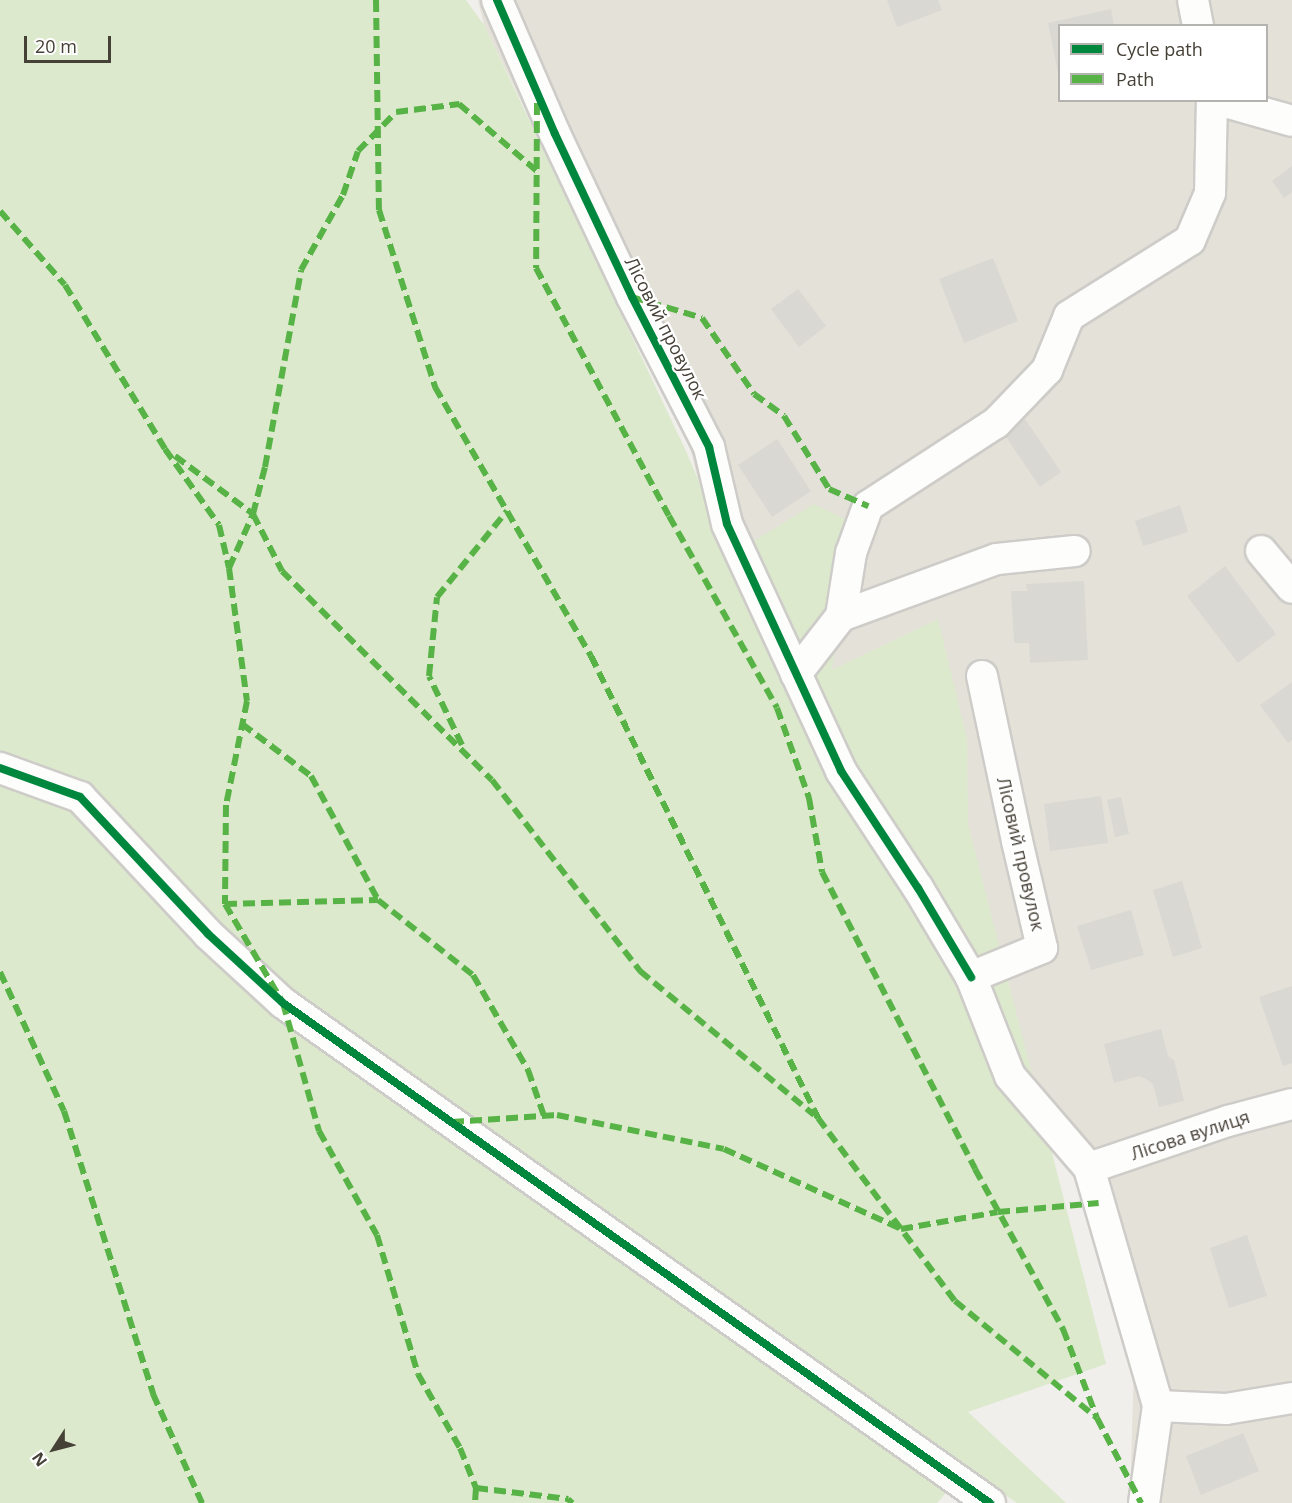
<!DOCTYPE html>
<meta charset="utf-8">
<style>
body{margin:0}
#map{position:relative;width:1292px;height:1503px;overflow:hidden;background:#f0efeb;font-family:"Open Sans",sans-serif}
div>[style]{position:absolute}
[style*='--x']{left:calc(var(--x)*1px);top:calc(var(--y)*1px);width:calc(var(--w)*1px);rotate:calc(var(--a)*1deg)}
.residential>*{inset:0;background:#e3e1d8}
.green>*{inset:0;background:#dce9cd}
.building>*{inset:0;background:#d9d8d3}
.roads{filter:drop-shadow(2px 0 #ceccc8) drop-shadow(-2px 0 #ceccc8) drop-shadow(0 2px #ceccc8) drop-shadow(0 -2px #ceccc8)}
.minor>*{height:30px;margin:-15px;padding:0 15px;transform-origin:15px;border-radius:15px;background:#fdfdfc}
.quiet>*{height:6px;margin-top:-3px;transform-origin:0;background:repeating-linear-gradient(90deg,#57b346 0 12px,transparent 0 18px)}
.cycleway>*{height:8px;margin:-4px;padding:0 4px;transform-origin:4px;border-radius:4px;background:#00873e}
span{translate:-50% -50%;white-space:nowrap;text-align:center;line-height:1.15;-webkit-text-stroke:4.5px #fff;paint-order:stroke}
.street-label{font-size:18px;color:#464137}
.legend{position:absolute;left:1058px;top:24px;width:210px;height:78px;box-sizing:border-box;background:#fff;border:2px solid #b5b3af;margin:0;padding:8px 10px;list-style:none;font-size:18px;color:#464137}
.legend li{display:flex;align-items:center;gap:12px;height:30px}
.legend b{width:30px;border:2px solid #b5b3af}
.north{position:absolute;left:24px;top:1419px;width:60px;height:60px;-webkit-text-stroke:4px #fff;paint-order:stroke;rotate:234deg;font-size:16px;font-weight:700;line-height:24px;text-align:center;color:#464137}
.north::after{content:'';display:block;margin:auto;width:21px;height:27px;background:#464137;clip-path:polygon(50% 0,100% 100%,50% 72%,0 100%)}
.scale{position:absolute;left:24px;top:36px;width:87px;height:27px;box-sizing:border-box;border:3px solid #464137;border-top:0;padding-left:8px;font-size:18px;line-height:21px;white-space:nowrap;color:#464137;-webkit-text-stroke:4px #fff;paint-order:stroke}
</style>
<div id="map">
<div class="residential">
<i style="clip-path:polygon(evenodd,478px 0,1292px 0,1292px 1503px,1130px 1503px,1134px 1359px,1080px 1175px,710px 528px,690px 448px,484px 25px,478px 0,1060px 26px,1266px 26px,1266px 100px,1060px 100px,1060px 26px)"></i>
</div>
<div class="green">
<i style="clip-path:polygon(0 0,466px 0,484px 25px,686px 451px,730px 556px,814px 504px,852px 523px,832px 670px,938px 619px,967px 739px,968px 824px,1106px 1364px,968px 1412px,1066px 1503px,1017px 1503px,967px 1469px,937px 1503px,0 1503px)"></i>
</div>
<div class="building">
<i style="clip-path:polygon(887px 0,938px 0,942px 10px,897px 27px)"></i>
<i style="clip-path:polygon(1111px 9px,1114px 26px,1060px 26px,1058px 72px,1048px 23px)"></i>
<i style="clip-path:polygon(1292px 166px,1292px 192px,1284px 198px,1272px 181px)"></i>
<i style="clip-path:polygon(993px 258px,1018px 321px,964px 343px,939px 279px)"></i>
<i style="clip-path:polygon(798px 289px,826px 326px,799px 347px,771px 309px)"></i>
<i style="clip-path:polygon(1025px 419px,1061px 472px,1040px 487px,1004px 434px)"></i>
<i style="clip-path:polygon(777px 439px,811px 491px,772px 517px,738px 465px)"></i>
<i style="clip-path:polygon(1180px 505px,1188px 532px,1143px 546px,1135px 521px)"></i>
<i style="clip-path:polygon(1225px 566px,1276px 634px,1238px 663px,1187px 596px)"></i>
<i style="clip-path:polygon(1084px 581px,1088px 660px,1030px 663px,1029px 643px,1014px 643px,1011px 591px,1027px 591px,1026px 584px)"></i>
<i style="clip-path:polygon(1292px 682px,1292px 740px,1288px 743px,1260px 705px)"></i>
<i style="clip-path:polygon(1101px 796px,1108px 843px,1050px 851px,1044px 804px)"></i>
<i style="clip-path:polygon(1121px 797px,1129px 834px,1115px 837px,1107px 800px)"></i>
<i style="clip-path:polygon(1182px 881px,1202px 948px,1173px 957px,1153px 890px)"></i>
<i style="clip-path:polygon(1131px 910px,1144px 955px,1091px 970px,1077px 926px)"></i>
<i style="clip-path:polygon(1292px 986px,1292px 1063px,1283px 1066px,1259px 997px)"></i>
<i style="clip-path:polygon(1161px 1029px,1168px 1056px,1174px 1060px,1184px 1101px,1159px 1107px,1153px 1084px,1146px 1079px,1139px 1076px,1114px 1083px,1104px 1044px)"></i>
<i style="clip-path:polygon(1247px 1235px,1267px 1296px,1229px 1308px,1210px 1248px)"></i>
<i style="clip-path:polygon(1243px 1433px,1259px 1471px,1201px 1495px,1186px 1456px)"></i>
</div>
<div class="roads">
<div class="minor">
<i style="--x:497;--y:0;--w:146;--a:66.6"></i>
<i style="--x:555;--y:134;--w:180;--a:64.7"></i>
<i style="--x:632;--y:297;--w:169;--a:62.8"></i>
<i style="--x:709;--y:447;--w:79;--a:76.8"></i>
<i style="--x:727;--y:524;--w:272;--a:65.2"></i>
<i style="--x:841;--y:771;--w:140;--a:56.7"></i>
<i style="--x:918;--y:888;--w:104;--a:59.2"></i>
<i style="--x:1193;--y:0;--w:26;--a:79"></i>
<i style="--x:1218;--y:100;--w:77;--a:15.8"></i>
<i style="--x:1261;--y:551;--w:48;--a:50"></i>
<i style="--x:841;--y:616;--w:166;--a:-20.1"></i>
<i style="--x:997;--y:559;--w:78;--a:-5.9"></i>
<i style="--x:796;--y:674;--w:73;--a:-52.2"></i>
<i style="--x:841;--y:616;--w:64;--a:-81"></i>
<i style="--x:851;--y:553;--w:50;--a:-70.1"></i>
<i style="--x:868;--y:506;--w:153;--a:-33"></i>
<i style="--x:996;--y:423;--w:74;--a:-46.1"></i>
<i style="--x:1047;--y:370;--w:58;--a:-67.8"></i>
<i style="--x:1069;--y:316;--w:143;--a:-32.1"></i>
<i style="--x:1190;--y:240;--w:51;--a:-66.9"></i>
<i style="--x:1210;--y:193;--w:93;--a:-88.8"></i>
<i style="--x:982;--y:676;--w:169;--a:78"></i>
<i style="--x:1017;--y:841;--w:110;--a:76.8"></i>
<i style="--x:1042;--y:948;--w:77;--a:157.8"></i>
<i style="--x:971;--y:977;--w:106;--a:68.5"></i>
<i style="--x:1010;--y:1076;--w:121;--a:49.3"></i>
<i style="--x:1089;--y:1168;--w:248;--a:73.8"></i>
<i style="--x:1158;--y:1406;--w:98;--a:98.2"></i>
<i style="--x:0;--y:768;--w:85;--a:19.9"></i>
<i style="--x:80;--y:797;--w:187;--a:46.9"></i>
<i style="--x:208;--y:934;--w:102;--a:42.6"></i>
<i style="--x:283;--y:1003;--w:866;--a:35.27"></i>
<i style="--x:1089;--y:1168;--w:147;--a:-18.7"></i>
<i style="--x:1228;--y:1121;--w:66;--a:-14.9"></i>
<i style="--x:1158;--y:1406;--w:68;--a:2.5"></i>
<i style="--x:1226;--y:1409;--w:67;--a:-9.5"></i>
</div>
</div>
<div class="quiet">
<i style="--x:376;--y:0;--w:210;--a:89.2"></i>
<i style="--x:379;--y:210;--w:186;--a:72.4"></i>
<i style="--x:435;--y:387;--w:311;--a:59.9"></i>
<i style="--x:591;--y:656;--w:515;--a:63.83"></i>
<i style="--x:818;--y:1118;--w:229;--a:53.2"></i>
<i style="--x:955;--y:1301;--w:184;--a:39.5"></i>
<i style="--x:537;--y:103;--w:165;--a:90.3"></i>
<i style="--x:536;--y:268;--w:281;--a:61.8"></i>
<i style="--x:669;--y:516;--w:220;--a:60.6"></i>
<i style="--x:777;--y:708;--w:96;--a:70.4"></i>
<i style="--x:809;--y:798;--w:75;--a:80"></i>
<i style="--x:822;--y:872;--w:334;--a:62.7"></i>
<i style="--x:975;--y:1169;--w:183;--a:61.2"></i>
<i style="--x:1063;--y:1329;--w:95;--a:69.1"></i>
<i style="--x:1097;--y:1418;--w:96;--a:62.6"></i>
<i style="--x:0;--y:211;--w:98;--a:48.7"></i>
<i style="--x:65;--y:285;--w:192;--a:58.6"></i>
<i style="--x:165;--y:449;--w:93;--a:54.6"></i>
<i style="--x:219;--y:525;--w:44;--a:76.9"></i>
<i style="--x:229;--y:568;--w:134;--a:82.3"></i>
<i style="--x:247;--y:701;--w:106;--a:101.4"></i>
<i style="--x:226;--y:805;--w:99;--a:90.6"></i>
<i style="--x:225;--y:904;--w:115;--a:59.6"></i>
<i style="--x:283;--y:1003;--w:133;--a:74.3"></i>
<i style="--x:319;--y:1131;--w:119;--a:60.9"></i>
<i style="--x:377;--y:1235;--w:145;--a:73.6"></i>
<i style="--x:418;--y:1374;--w:85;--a:60.4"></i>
<i style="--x:460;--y:1448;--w:43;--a:68.2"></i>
<i style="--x:476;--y:1488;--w:15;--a:94"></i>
<i style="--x:632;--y:297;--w:73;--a:16.7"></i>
<i style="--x:702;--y:318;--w:92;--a:55.6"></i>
<i style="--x:754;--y:394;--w:37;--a:36"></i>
<i style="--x:784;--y:416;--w:86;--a:58.3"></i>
<i style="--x:829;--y:489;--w:43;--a:23.6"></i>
<i style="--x:175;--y:456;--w:97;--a:36.6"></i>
<i style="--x:253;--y:514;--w:64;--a:63"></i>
<i style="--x:282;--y:571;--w:296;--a:44.9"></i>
<i style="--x:492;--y:780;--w:242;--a:52.2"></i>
<i style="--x:640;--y:971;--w:226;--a:39.6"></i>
<i style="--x:229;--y:568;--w:59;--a:-66"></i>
<i style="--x:253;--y:514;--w:49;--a:-75.7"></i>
<i style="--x:265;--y:467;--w:200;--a:-79.6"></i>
<i style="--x:301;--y:270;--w:86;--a:-60.8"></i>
<i style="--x:343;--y:195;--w:46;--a:-71.2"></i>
<i style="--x:358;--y:151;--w:54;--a:-45.7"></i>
<i style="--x:396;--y:112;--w:64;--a:-7.2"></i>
<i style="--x:459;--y:104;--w:103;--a:40.7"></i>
<i style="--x:242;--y:724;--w:86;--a:37"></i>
<i style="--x:311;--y:776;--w:141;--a:61.6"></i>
<i style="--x:378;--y:900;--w:121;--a:38.3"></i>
<i style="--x:473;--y:975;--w:110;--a:59.9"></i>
<i style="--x:528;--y:1070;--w:49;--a:70.8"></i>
<i style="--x:462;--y:745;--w:76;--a:-115.6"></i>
<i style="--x:429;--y:676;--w:79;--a:-84.2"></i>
<i style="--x:437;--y:597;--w:111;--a:-50.9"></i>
<i style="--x:225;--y:904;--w:153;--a:-1.5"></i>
<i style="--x:0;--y:972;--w:153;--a:65.3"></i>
<i style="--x:64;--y:1111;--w:297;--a:72.5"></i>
<i style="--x:153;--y:1394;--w:120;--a:65.8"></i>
<i style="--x:452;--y:1122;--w:105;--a:-3.8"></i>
<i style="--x:557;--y:1115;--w:170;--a:11.5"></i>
<i style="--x:724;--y:1149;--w:194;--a:24.3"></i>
<i style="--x:901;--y:1229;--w:98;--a:-9.9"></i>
<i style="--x:998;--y:1212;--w:101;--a:-5.1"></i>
<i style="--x:476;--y:1488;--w:93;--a:6.8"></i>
<i style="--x:568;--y:1499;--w:6;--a:45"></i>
</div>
<div class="cycleway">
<i style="--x:497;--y:0;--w:146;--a:66.6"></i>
<i style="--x:555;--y:134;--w:180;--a:64.7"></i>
<i style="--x:632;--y:297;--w:169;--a:62.8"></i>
<i style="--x:709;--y:447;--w:79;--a:76.8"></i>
<i style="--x:727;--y:524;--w:272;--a:65.2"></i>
<i style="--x:841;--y:771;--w:140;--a:56.7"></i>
<i style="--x:918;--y:888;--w:104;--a:59.2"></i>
<i style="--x:0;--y:768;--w:85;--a:19.9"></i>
<i style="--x:80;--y:797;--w:187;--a:46.9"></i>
<i style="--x:208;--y:934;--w:102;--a:42.6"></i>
<i style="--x:283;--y:1003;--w:866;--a:35.27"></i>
</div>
<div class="street-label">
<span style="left:666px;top:328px;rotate:63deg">Лісовий провулок</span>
<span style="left:1021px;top:854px;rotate:77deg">Лісовий провулок</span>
<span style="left:1190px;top:1135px;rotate:-18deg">Лісова вулиця</span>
</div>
<ul class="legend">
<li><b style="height:8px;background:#00873e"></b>Cycle path</li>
<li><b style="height:8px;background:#57b346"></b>Path</li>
</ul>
<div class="north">N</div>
<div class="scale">20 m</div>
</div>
